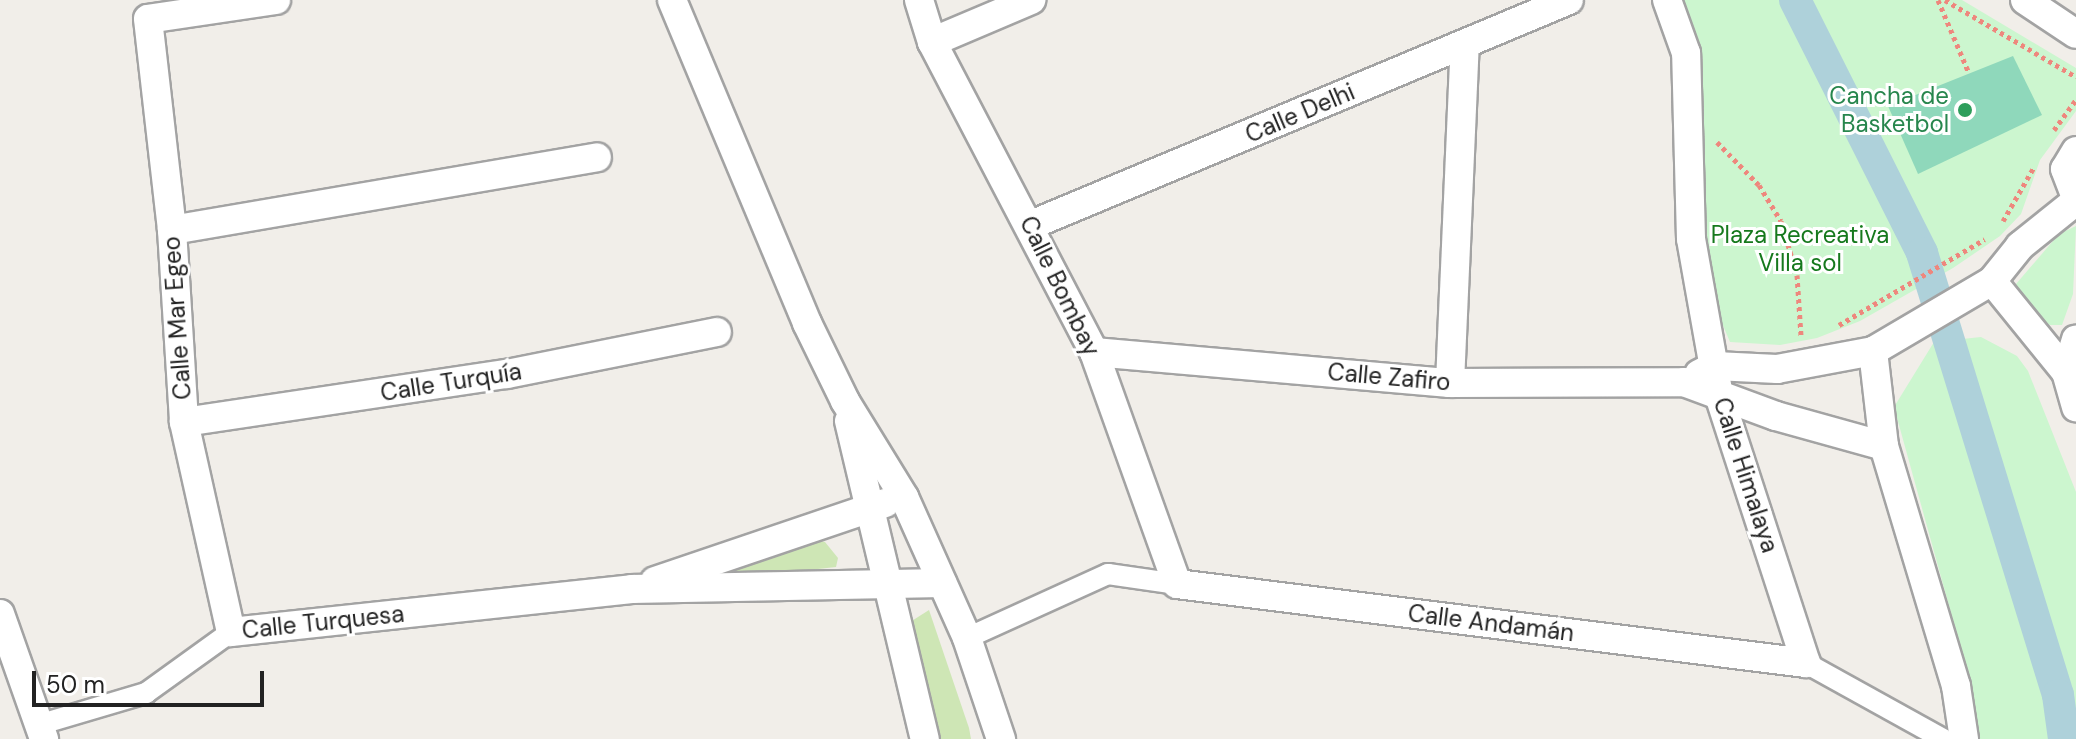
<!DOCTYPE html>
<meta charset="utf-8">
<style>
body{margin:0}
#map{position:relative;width:2076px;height:739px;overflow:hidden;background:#f1eee9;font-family:"DM Sans",sans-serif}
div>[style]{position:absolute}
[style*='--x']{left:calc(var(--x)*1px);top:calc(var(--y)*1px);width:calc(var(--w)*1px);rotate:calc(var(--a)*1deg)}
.grass>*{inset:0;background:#cee6b5}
.park>*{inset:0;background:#ccf6cf}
.pitch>*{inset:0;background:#8fd8bb}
.canal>*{height:32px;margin:-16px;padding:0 16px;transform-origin:16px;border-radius:16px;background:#aed1da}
.path>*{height:5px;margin-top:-2.5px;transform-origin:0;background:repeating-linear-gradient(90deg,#ee877d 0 4px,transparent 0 8px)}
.roads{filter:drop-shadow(2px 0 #a3a3a3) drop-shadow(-2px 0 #a3a3a3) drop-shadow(0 2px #a3a3a3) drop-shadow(0 -2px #a3a3a3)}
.pedestrian>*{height:20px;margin:-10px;padding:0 10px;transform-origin:10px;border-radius:10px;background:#fff}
.minor>*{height:28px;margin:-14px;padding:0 14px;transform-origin:14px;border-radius:14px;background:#fff}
.dots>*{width:22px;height:22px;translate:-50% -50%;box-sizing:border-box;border:4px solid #fff;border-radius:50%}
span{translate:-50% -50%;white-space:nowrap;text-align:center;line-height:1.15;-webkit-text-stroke:6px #fff;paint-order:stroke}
.leisure-label{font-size:24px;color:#27864d}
.right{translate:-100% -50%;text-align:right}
.street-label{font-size:24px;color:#222}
.park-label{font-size:24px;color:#16791d}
.scale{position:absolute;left:32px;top:671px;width:232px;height:36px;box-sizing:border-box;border:4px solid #222;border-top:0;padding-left:10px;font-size:24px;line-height:28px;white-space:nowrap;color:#222;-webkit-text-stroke:6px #fff;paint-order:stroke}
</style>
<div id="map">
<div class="grass">
<i style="clip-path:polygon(813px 539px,825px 542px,838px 558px,836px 567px,711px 581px,711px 568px)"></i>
<i style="clip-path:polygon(929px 610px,969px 728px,971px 739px,941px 739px,918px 666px,907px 624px)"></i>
</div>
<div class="park">
<i style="clip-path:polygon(1675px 0,1962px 0,2076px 68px,2076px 111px,2040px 160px,2021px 214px,2000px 236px,1953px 268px,1860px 321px,1817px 338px,1780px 345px,1730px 342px,1700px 271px)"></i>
<i style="clip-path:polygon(2076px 226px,2073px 294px,2062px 325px,2050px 325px,2015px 303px,2010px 291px,2059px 234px)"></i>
<i style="clip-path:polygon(1981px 337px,2017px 356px,2028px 371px,2076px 492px,2076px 739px,1976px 739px,1959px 642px,1894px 407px,1934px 342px)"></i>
</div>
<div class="pitch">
<i style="clip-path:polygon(2013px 56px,2042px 115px,1918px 174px,1888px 106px)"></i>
</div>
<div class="canal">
<i style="--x:1795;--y:0;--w:283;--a:63.3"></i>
<i style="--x:1922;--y:253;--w:462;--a:72.9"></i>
<i style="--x:2058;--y:695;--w:44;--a:82.2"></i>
</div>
<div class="path">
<i style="--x:1938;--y:0;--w:79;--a:67"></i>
<i style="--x:1945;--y:0;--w:152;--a:30.4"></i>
<i style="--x:2054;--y:130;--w:37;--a:-54"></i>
<i style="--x:1717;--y:142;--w:60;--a:45.7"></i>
<i style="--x:1759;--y:185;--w:42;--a:58.6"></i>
<i style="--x:1781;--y:221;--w:56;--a:73.5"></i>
<i style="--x:1797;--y:275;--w:61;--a:86.2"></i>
<i style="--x:2003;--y:221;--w:62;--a:-60.1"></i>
<i style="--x:1839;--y:325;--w:169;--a:-30.5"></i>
</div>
<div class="roads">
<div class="pedestrian">
<i style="--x:967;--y:638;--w:155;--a:-24.4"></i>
<i style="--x:1108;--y:574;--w:70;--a:8.2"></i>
<i style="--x:1806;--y:663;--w:157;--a:29"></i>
<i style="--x:38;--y:725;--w:113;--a:-16.5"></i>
<i style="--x:146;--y:693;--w:105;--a:-35.7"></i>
</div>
<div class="minor">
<i style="--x:276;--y:0;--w:129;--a:171.6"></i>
<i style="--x:148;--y:19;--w:212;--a:83.5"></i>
<i style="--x:172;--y:230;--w:192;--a:86.4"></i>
<i style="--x:184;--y:422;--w:215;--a:77.4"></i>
<i style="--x:231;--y:632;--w:403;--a:-6.1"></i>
<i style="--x:632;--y:589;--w:310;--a:-1.1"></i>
<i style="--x:672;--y:0;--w:350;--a:67.3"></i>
<i style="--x:807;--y:323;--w:87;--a:64"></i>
<i style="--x:845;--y:401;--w:113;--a:58.4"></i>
<i style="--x:904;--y:497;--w:154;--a:65.9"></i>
<i style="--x:967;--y:638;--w:107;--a:71.4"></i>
<i style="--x:919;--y:0;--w:44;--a:72.8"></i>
<i style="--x:932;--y:42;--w:350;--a:62.4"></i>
<i style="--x:1094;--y:352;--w:246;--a:70.3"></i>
<i style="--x:1177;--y:584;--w:634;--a:7.16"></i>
<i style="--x:1806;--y:663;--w:281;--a:-108"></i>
<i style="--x:1719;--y:396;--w:159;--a:-100.1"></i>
<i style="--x:1691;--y:239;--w:186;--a:-91.5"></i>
<i style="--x:1686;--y:53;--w:56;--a:-109.7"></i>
<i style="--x:2025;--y:0;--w:61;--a:33.7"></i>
<i style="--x:932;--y:42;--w:108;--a:-23"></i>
<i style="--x:2076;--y:151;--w:21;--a:121"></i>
<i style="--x:2065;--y:169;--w:30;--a:69"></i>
<i style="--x:1031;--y:225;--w:583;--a:-22.7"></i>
<i style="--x:172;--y:230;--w:431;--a:-9.7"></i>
<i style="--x:1992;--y:281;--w:117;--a:50.9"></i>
<i style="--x:2066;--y:372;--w:37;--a:74"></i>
<i style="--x:1873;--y:351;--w:96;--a:83.4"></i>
<i style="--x:1884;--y:446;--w:251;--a:73.3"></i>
<i style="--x:1956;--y:686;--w:54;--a:81.4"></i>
<i style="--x:1094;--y:352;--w:357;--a:5"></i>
<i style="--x:1450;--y:383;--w:234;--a:-0.2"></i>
<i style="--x:1684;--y:382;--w:98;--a:20.3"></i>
<i style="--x:1776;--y:416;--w:112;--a:15.5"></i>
<i style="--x:2066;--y:372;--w:34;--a:-73"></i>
<i style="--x:1699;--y:374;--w:18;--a:-27"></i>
<i style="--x:1715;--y:366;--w:62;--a:2.8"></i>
<i style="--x:1777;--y:369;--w:98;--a:-10.6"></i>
<i style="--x:1873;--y:351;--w:138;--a:-30.5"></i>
<i style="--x:1992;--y:281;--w:45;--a:-51.3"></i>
<i style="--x:2020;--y:246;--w:72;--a:-38.8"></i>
<i style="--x:1450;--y:383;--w:339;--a:-87.5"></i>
<i style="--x:849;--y:421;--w:327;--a:76.6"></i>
<i style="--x:184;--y:422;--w:327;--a:-8.5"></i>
<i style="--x:507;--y:374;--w:214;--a:-11.3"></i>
<i style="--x:655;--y:581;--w:243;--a:-18.7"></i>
<i style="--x:0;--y:614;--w:133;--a:70.6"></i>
</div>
</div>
<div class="dots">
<i style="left:1965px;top:110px;background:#2e9e5b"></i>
</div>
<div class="leisure-label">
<span class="right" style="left:1949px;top:110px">Cancha de<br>Basketbol</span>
</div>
<div class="street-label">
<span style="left:1300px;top:113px;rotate:-23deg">Calle Delhi</span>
<span style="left:1060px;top:286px;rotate:64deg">Calle Bombay</span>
<span style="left:177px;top:318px;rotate:-94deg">Calle Mar Egeo</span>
<span style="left:1389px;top:377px;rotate:5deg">Calle Zafiro</span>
<span style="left:451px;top:382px;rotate:-9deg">Calle Turquía</span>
<span style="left:1746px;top:475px;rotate:72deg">Calle Himalaya</span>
<span style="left:323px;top:622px;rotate:-6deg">Calle Turquesa</span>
<span style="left:1491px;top:623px;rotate:7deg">Calle Andamán</span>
</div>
<div class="park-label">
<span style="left:1800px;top:249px">Plaza Recreativa<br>Villa sol</span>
</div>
<div class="scale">50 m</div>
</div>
